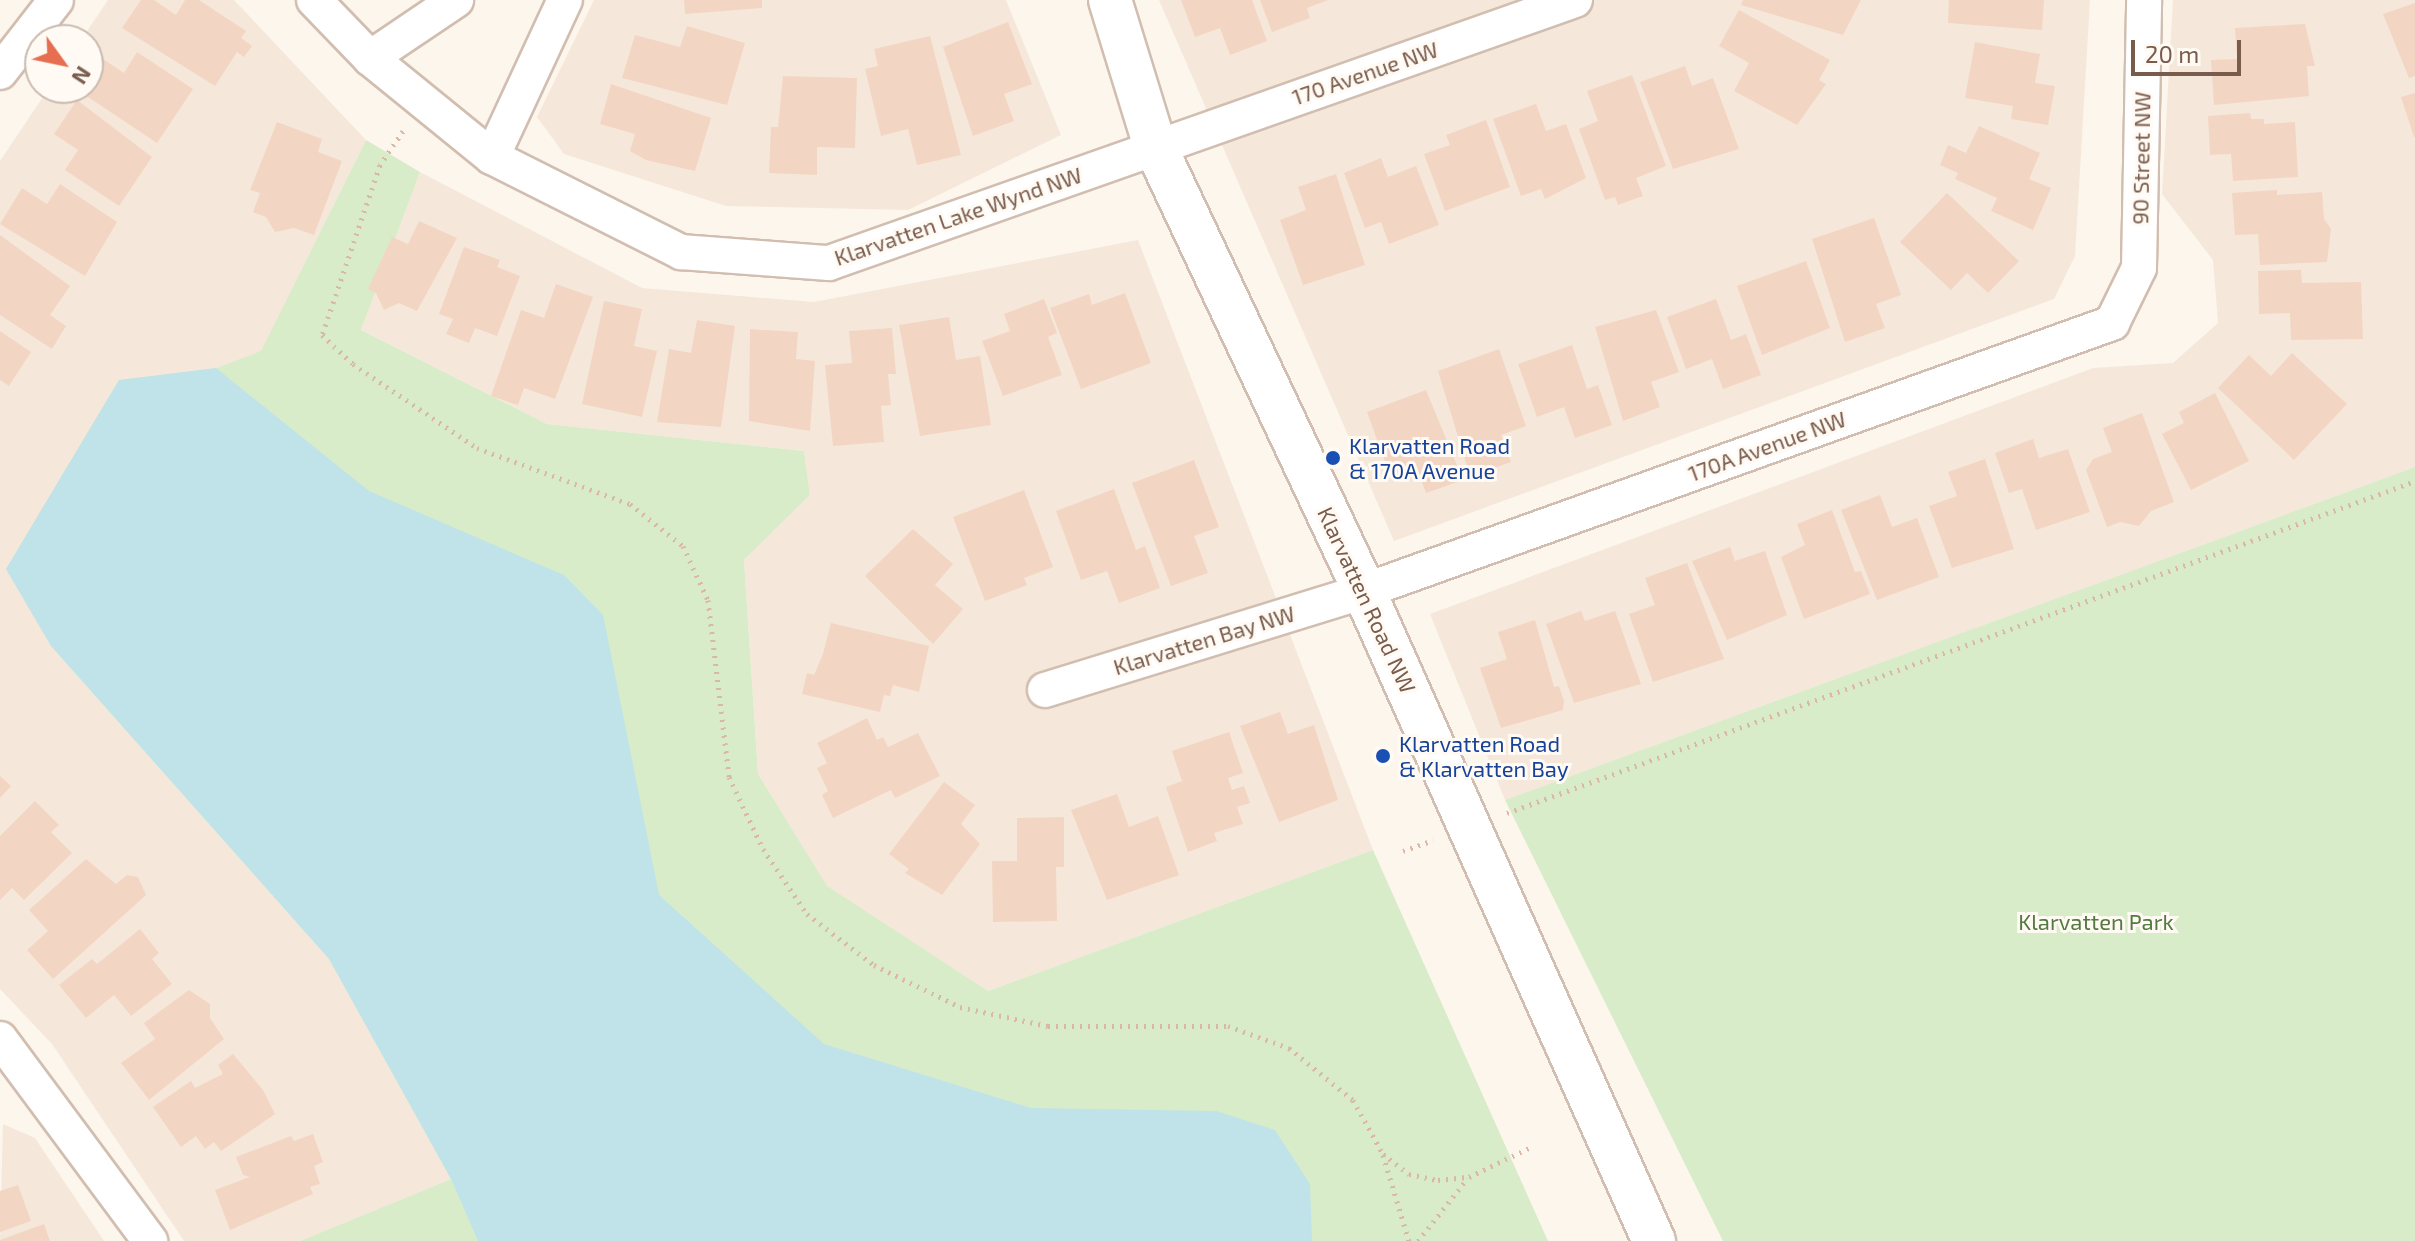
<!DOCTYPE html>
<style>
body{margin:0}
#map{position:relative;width:2415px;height:1241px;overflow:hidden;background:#fdf6ec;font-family:"Exo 2",sans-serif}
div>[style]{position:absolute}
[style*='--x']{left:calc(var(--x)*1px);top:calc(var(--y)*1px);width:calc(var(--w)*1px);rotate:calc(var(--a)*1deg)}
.residential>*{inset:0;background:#f5e8da}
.green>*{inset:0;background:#d8ecc9}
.water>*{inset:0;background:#bfe3e8}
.building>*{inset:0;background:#f3d5c3}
.path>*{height:5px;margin-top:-2.5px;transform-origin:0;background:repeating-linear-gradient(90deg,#d9b8a5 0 2px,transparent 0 8px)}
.roads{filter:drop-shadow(2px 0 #d1beb0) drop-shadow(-2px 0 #d1beb0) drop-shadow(0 2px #d1beb0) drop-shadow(0 -2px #d1beb0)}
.minor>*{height:34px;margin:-17px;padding:0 17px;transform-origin:17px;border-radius:17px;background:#fff}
.tertiary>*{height:42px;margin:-21px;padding:0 21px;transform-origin:21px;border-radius:21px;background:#fff}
.dots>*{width:22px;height:22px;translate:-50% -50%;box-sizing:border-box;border:4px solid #fffaf3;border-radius:50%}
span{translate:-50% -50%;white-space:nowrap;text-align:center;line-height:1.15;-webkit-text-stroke:6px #fffaf3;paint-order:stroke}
.street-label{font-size:22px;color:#7a5c4d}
.transit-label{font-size:22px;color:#164399}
.left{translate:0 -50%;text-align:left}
.park-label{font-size:22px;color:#537a41}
.north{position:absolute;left:24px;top:24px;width:80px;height:80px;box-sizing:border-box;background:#fffaf3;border:2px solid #cabbb1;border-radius:50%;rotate:123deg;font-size:22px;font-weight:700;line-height:32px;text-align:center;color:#7a5c4d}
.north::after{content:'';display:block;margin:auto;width:28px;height:36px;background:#e76f51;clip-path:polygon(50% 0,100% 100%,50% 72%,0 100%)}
.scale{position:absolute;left:2131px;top:40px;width:110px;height:36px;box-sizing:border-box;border:4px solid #7a5c4d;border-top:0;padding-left:10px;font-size:24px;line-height:28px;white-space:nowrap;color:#7a5c4d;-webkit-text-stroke:6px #fffaf3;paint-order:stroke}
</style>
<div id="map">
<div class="residential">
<i style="clip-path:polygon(108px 0,234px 0,366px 140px,261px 352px,216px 368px,119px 380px,51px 646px,329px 959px,451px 1179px,300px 1241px,184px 1241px,52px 1044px,0 989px,0 161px,49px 88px,88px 88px,88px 40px,81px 40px)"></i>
<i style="clip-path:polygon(594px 0,1006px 0,1061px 135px,908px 210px,726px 206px,564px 154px,537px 117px)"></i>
<i style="clip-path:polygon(1159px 0,2090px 0,2075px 256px,2054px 299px,1394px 541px)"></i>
<i style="clip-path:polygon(2173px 0,2415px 0,2415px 467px,1505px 800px,1430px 614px,2093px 368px,2173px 363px,2218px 323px,2213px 260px,2162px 194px)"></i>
<i style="clip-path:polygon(420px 172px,642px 288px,814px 302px,1138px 240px,1373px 850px,988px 991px,827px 887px,758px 774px,744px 560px,810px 495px,804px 451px,547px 424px,361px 330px)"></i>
<i style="clip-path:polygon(3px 1124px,35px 1138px,104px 1241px,0 1241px)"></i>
</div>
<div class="green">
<i style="clip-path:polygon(366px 140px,420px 172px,361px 330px,547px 424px,804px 451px,810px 495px,744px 560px,758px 774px,827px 886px,988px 991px,1373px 850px,1548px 1241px,300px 1241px,451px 1179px,329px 959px,51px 646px,6px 569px,119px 380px,216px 368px,261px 351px)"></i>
<i style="clip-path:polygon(2415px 467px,2415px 1241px,1723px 1241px,1505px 800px)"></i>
</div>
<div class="water">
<i style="clip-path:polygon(216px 368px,369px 491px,564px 575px,603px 615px,659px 895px,824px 1044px,1031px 1108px,1216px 1111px,1275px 1130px,1310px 1184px,1312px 1241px,478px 1241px,451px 1179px,329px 959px,51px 646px,6px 569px,119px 380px)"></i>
</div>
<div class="building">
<i style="clip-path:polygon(141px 0,154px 0,176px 15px,185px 0,199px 0,246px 31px,241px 38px,252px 46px,244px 57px,237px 52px,215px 86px,122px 28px)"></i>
<i style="clip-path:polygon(684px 0,762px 0,762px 8px,685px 14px)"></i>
<i style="clip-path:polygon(1181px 0,1252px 0,1267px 41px,1230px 55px,1220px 28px,1195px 37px)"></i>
<i style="clip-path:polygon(1260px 0,1328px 0,1307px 8px,1310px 18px,1272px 32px)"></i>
<i style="clip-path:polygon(1743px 0,1861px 0,1843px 35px,1741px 5px)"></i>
<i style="clip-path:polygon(1949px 0,2044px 0,2042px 30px,1948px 23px)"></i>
<i style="clip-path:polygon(2415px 3px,2415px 76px,2409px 78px,2383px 14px)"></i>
<i style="clip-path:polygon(1739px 10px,1830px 60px,1819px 80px,1826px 84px,1797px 125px,1734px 91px,1749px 63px,1719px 46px)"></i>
<i style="clip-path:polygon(1008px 22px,1032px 84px,1004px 94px,1014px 121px,973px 136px,943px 47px)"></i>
<i style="clip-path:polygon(2305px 24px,2315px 66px,2307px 66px,2309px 96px,2214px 105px,2211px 60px,2237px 59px,2235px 28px)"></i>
<i style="clip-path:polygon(687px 26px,745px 43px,727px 105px,622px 78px,635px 35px,680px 47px)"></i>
<i style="clip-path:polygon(930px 36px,961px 155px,917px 165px,908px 129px,881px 136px,865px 69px,878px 66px,874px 49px)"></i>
<i style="clip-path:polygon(1975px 42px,2040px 54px,2035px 83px,2055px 86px,2048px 125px,2011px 119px,2013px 106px,1965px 98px)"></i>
<i style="clip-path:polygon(137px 52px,193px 89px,157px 143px,82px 93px,103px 59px,124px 73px)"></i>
<i style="clip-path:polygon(1685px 66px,1692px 86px,1713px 78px,1739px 149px,1673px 169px,1640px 82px)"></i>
<i style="clip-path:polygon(1632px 75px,1666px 166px,1636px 178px,1643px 196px,1618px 205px,1615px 197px,1605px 200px,1579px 129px,1598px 121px,1587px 91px)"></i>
<i style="clip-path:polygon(783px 76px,857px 78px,855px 148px,817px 147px,817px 175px,769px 173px,771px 127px,778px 127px)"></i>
<i style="clip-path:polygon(611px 84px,711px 118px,695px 171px,646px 160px,630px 151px,635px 134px,600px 124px)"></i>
<i style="clip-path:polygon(2415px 93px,2415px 137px,2414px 137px,2401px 97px)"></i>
<i style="clip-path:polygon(77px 100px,152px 157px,119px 206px,65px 170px,78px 150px,54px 134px)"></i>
<i style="clip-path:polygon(1536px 104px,1546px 131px,1566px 124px,1586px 178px,1545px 199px,1541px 189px,1521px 196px,1493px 119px)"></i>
<i style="clip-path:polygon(2250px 113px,2251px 119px,2264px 119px,2264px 124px,2295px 122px,2298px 177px,2233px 181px,2231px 154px,2210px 155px,2208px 116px)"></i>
<i style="clip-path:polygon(1486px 120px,1510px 187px,1445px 211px,1424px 154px,1450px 145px,1446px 135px)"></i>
<i style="clip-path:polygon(277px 122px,322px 139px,318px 152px,342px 161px,314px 235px,294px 228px,275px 232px,266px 217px,253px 212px,260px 193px,250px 190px)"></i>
<i style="clip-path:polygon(1979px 126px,2040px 153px,2029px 179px,2051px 188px,2033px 230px,1991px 211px,1997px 198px,1955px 179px,1958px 173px,1940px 165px,1948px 145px,1966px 153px)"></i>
<i style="clip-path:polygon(1381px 158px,1388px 177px,1416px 166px,1439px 225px,1389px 244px,1381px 222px,1365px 228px,1344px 173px)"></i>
<i style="clip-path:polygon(1336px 174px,1365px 265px,1303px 285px,1280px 220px,1306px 210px,1298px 187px)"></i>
<i style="clip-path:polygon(60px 184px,117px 222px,85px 276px,0 224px,22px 188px,47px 204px)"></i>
<i style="clip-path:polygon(2277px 190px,2277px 195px,2322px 192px,2324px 219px,2331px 229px,2327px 262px,2260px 265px,2258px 234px,2235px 235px,2232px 193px)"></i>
<i style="clip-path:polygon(1947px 193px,2019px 261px,1988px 293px,1967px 273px,1951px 290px,1900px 242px)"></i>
<i style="clip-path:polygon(1874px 218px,1901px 295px,1876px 304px,1885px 328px,1845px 342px,1812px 239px)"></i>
<i style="clip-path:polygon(419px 221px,457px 238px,417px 311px,399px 303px,384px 310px,376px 293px,368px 289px,392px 237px,408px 244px)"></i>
<i style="clip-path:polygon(0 235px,70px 286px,50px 315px,66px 326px,52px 349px,0 315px)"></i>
<i style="clip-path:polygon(464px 247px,500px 260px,497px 267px,520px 276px,497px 336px,475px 328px,469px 343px,446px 334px,453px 319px,439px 314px)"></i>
<i style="clip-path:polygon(1806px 261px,1830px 328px,1762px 355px,1737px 286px)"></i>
<i style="clip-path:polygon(2301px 270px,2302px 283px,2361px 282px,2363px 339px,2291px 340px,2290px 313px,2259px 314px,2258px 271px)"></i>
<i style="clip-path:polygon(556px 284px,593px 297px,555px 399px,524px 388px,518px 405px,491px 396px,521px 310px,544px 318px)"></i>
<i style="clip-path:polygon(1125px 293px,1151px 363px,1081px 389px,1050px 308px,1089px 294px,1092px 305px)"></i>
<i style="clip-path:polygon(1044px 299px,1057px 333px,1048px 337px,1062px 375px,1003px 396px,982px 341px,1010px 331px,1004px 314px)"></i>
<i style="clip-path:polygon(1716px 299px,1731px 340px,1746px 334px,1761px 375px,1723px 389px,1712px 359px,1686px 369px,1667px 317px)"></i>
<i style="clip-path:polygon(604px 301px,642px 309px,634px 346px,657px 351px,642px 417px,582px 404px)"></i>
<i style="clip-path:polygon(1656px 310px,1679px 372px,1651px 382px,1660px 407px,1623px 421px,1595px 327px)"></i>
<i style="clip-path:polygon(949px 317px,956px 360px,980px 356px,991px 425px,920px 436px,899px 325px)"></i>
<i style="clip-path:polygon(697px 320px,735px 326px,721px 427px,657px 422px,669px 349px,691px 353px)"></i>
<i style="clip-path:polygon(892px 328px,896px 374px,888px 374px,891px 405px,881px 406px,884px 442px,833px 446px,825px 365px,852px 363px,849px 331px)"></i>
<i style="clip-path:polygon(750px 329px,798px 332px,796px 359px,815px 361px,810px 431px,749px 421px)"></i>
<i style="clip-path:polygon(0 331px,31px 352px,9px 386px,0 380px)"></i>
<i style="clip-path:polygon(1572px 345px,1587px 389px,1598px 385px,1612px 425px,1575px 438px,1564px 407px,1537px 417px,1518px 364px)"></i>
<i style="clip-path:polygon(1499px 349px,1526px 426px,1501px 435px,1511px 462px,1470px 476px,1438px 371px)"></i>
<i style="clip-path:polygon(2292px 353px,2347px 404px,2294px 460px,2218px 388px,2249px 355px,2271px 376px)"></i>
<i style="clip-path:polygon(1426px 390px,1463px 480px,1426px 493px,1418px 471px,1392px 481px,1367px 412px)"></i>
<i style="clip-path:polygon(2215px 393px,2249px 461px,2191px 490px,2162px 434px,2184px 423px,2179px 412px)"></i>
<i style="clip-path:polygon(2142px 413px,2174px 502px,2151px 511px,2139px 526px,2120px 522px,2107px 527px,2086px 470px,2093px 459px,2112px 452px,2103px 428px)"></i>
<i style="clip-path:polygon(2033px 439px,2039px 458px,2068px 449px,2090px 512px,2036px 530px,2022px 489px,2009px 493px,1995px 453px)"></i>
<i style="clip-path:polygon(1985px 459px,2014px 549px,1952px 568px,1929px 506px,1957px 496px,1948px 472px)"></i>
<i style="clip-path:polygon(1194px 460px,1219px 527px,1194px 536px,1208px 573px,1171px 586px,1132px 483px)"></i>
<i style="clip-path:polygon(1114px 489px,1136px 550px,1145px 546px,1160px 588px,1119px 603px,1107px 571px,1081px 580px,1056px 511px)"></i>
<i style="clip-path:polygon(1024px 490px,1053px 567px,1024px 578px,1027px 585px,985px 601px,953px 517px)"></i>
<i style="clip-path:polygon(1880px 495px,1892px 527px,1917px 518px,1939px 577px,1877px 600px,1841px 510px)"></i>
<i style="clip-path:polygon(1832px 510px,1855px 572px,1861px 571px,1870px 594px,1804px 619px,1781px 557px,1805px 545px,1797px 524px)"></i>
<i style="clip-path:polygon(913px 529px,953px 564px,935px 585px,963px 609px,933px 644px,865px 576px)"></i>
<i style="clip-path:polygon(1730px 547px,1735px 561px,1765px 551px,1787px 615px,1727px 640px,1692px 561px)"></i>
<i style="clip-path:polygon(1687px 563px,1724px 659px,1653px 682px,1629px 614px,1655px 605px,1645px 578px)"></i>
<i style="clip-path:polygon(1581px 611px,1585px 621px,1615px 611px,1641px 684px,1574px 703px,1546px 624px)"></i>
<i style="clip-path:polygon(1535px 620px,1554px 687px,1559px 686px,1564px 701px,1563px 710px,1501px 728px,1480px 668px,1507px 659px,1498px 632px)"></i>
<i style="clip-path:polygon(831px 623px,929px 646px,919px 692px,893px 685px,890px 696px,884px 695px,880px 712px,802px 694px,807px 673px,814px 675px,823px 654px)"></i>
<i style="clip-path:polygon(1280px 712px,1288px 734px,1314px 725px,1338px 800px,1279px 822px,1240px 726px)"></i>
<i style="clip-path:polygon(867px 718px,877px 740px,883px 737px,888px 747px,918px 733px,940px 776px,895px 798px,891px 790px,833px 818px,822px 795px,828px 791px,817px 768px,827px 763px,817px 743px)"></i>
<i style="clip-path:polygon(1229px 732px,1243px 773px,1228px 778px,1232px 790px,1244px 786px,1250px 803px,1237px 807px,1243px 824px,1214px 833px,1217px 841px,1188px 852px,1166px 787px,1182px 781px,1172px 751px)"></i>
<i style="clip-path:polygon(0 776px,11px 786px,0 798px)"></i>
<i style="clip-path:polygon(944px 782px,975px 805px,961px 824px,980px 844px,942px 895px,905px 873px,909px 869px,889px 854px)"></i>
<i style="clip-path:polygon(1117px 794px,1129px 827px,1158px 816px,1179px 875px,1107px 900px,1071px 810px)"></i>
<i style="clip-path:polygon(35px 801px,59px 825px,51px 832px,72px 853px,24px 900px,12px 888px,0 900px,0 836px)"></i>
<i style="clip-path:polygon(1064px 817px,1064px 867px,1056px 867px,1057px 921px,993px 922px,992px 861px,1017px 861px,1017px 818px)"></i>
<i style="clip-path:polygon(86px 859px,116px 884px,127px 875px,138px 877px,146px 895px,53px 979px,27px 950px,48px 931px,29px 910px)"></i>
<i style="clip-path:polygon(140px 929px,159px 953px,152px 959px,172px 984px,131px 1016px,114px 995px,86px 1018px,59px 985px,92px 959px,97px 964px)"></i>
<i style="clip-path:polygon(189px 990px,210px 1004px,210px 1018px,224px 1039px,149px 1100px,121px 1063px,155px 1039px,144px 1023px)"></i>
<i style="clip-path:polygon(233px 1054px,263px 1090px,275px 1114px,221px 1151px,214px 1142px,205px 1149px,196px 1136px,181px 1147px,153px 1107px,191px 1081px,195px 1088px,223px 1074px,218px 1065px)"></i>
<i style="clip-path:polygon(313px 1134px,323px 1162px,314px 1166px,320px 1184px,310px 1187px,313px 1194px,230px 1230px,215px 1190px,250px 1177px,243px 1175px,236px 1157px,291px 1136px,294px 1141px)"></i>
<i style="clip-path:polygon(18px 1185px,31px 1221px,0 1232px,0 1191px)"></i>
<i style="clip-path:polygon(44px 1224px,50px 1241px,0 1241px,0 1240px)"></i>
</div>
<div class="path">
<i style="--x:403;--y:131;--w:41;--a:124.1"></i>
<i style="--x:380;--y:165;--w:180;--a:108.8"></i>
<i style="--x:322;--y:335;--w:42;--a:43.1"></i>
<i style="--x:353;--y:364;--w:150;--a:34.1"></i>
<i style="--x:477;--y:448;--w:163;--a:20.1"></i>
<i style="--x:630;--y:504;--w:68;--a:38.4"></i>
<i style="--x:683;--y:546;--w:60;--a:65.2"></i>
<i style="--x:708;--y:600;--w:178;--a:83.2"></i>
<i style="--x:729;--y:777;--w:80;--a:64.7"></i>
<i style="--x:763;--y:849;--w:78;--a:55.9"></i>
<i style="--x:807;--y:914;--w:84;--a:37.3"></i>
<i style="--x:874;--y:965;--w:96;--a:26"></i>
<i style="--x:960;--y:1007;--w:90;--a:12.2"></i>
<i style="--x:1048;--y:1026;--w:180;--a:0"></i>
<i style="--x:1228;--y:1026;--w:65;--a:19.8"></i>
<i style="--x:1289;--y:1048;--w:82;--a:39.1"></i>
<i style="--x:1353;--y:1100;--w:62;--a:60.9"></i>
<i style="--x:1383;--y:1154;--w:33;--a:38"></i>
<i style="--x:1409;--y:1174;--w:30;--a:12"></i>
<i style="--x:1438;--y:1180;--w:31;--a:-6"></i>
<i style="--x:1469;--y:1177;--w:71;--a:-25.8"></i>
<i style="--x:1507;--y:813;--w:967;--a:-20.08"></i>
<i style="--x:1403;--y:851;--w:32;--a:-20"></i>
<i style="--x:1383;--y:1155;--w:90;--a:73.2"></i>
<i style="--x:1418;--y:1241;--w:80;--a:-51.6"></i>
</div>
<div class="roads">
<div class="minor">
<i style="--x:314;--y:0;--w:81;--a:46"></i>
<i style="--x:370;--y:58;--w:157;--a:39.1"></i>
<i style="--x:492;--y:157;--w:212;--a:26.7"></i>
<i style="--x:681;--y:252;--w:148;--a:4.3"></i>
<i style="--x:829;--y:263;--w:791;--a:-19.42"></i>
<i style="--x:370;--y:58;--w:104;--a:-34"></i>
<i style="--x:0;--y:72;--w:91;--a:-52.1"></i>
<i style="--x:492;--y:157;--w:173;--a:-65.1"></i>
<i style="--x:1045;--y:690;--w:334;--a:-17.2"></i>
<i style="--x:1364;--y:591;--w:795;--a:-19.71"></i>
<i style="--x:2112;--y:323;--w:61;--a:-63.9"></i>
<i style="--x:2139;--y:268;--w:268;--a:-88.9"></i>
<i style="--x:0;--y:1039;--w:252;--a:53.4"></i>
</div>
<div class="tertiary">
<i style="--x:1110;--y:0;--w:153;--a:72.9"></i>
<i style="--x:1155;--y:146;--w:492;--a:64.8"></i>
<i style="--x:1364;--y:591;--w:712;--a:65.96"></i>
</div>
</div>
<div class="dots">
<i style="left:1333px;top:458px;background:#1a4fb4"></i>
<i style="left:1383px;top:756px;background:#1a4fb4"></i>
</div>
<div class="street-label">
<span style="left:1365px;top:73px;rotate:-19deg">170 Avenue NW</span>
<span style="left:2141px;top:158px;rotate:-89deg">90 Street NW</span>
<span style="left:958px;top:216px;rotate:-19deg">Klarvatten Lake Wynd NW</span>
<span style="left:1767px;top:446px;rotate:-20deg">170A Avenue NW</span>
<span style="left:1367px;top:600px;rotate:65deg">Klarvatten Road NW</span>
<span style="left:1204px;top:640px;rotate:-17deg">Klarvatten Bay NW</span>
</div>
<div class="transit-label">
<span class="left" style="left:1349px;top:458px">Klarvatten Road<br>&amp; 170A Avenue</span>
<span class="left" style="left:1399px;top:756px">Klarvatten Road<br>&amp; Klarvatten Bay</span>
</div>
<div class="park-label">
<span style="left:2096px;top:922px">Klarvatten Park</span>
</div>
<div class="north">N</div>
<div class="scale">20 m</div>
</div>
